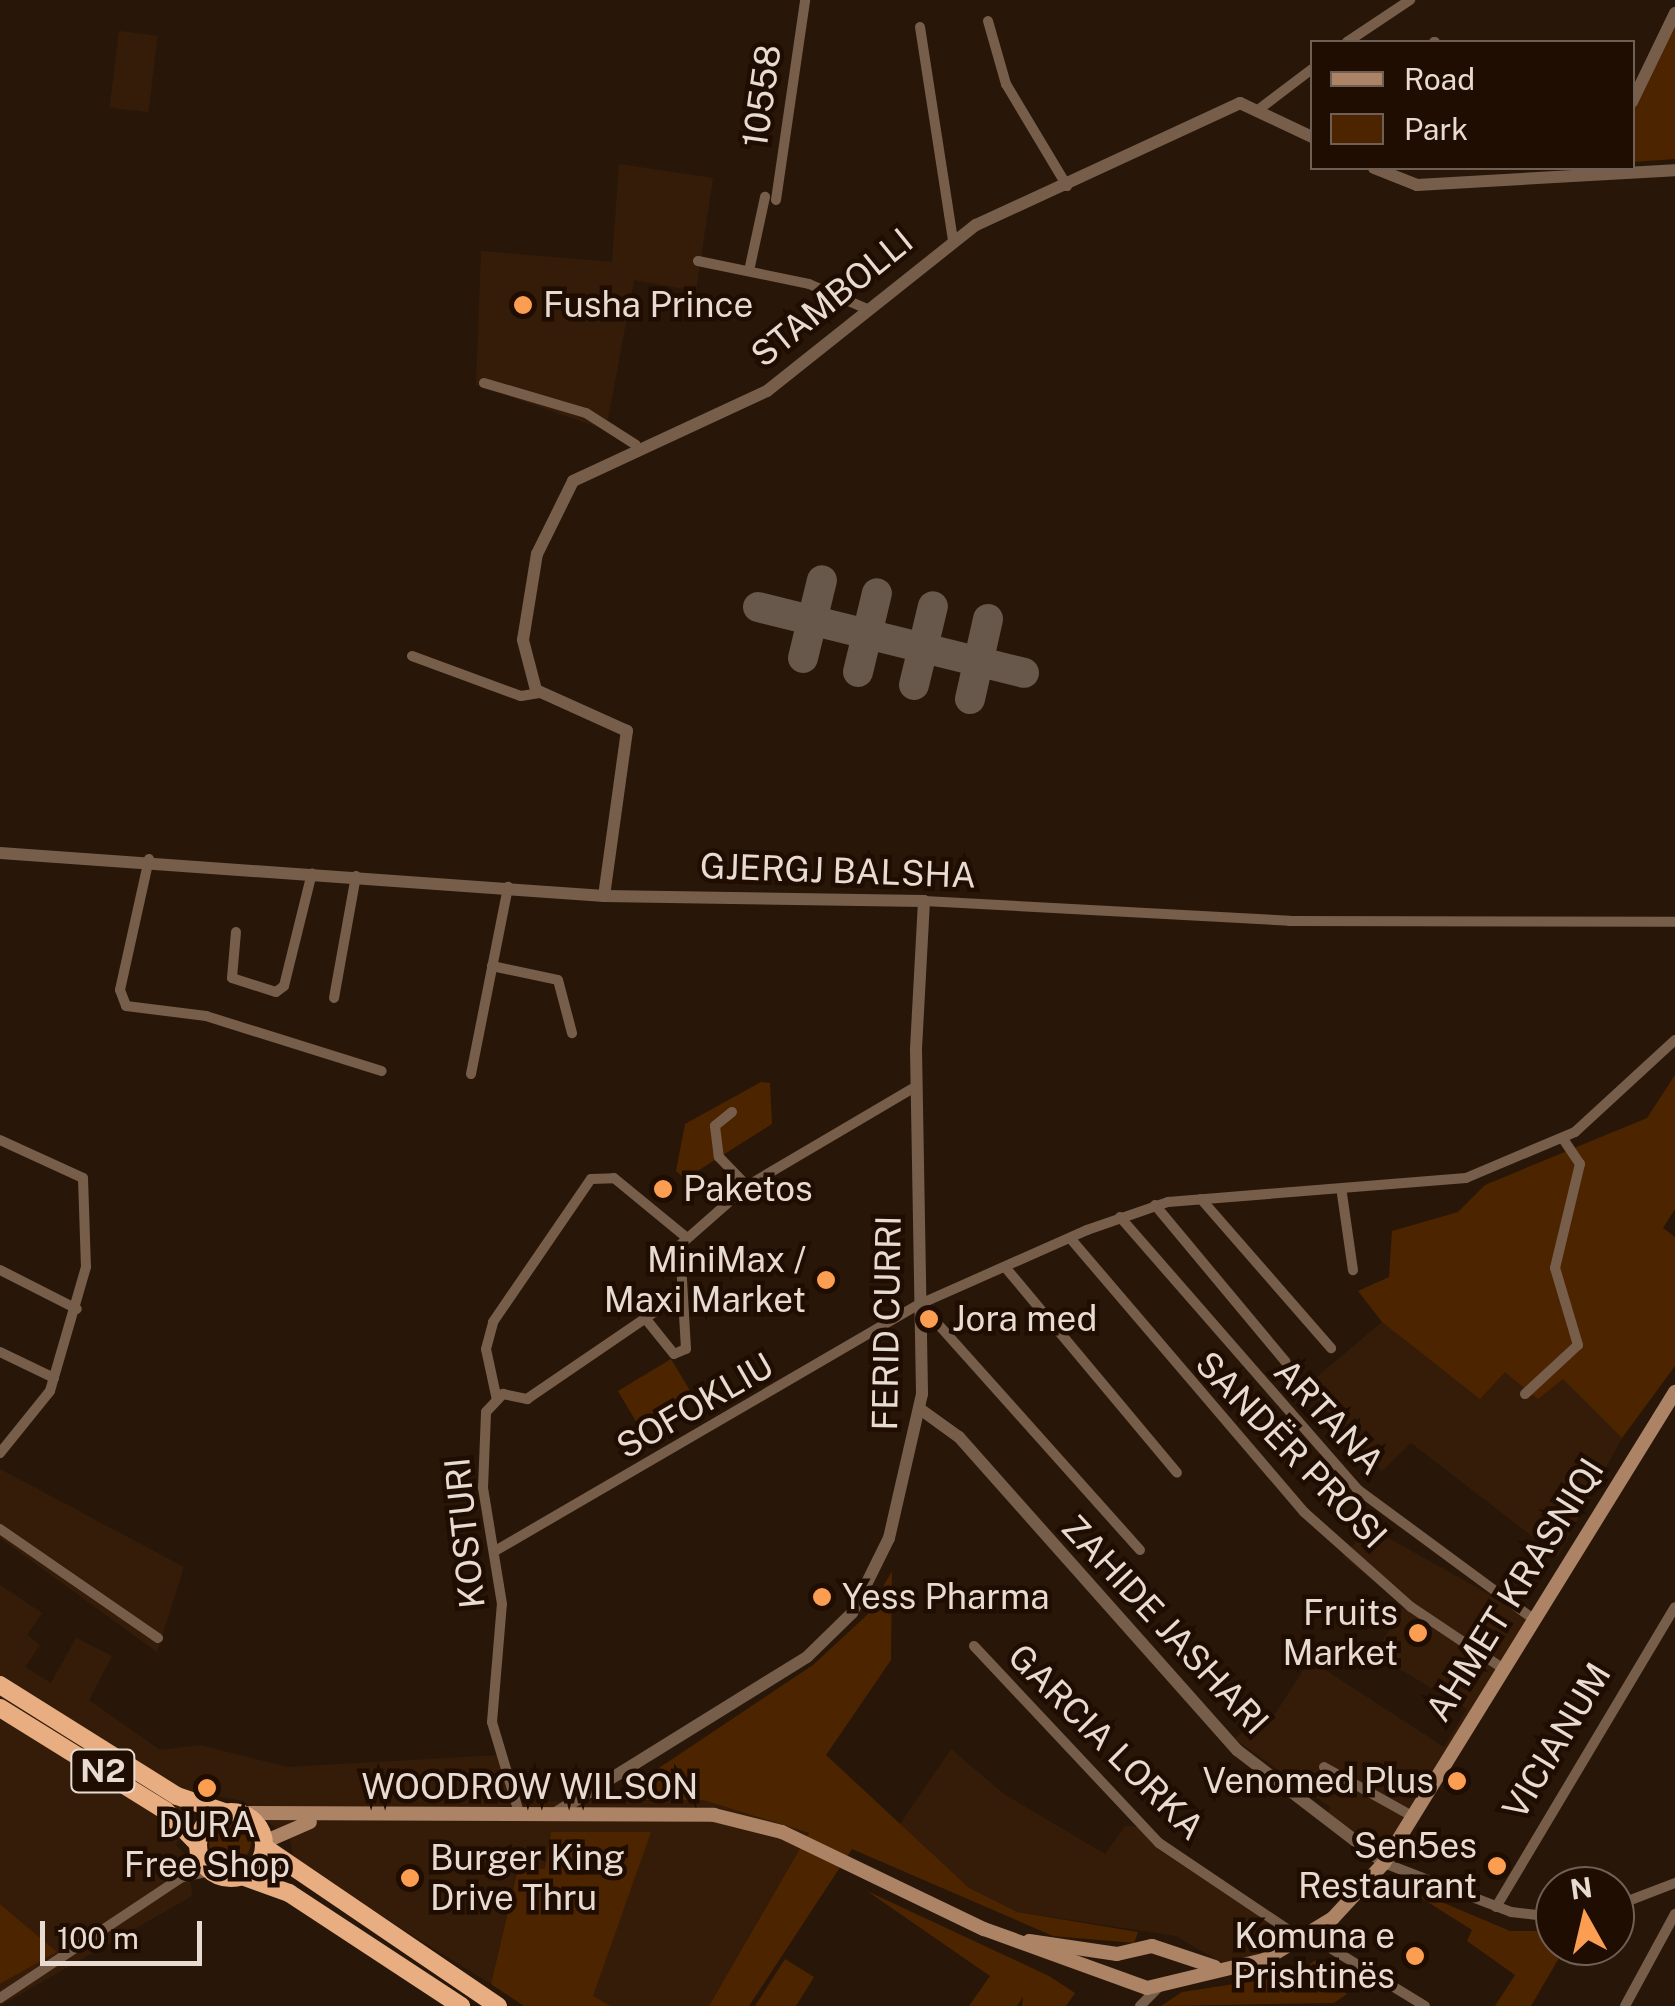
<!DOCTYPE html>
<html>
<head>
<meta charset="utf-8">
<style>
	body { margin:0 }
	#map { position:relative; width:1675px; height:2006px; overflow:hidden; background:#281708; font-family:"Public Sans",sans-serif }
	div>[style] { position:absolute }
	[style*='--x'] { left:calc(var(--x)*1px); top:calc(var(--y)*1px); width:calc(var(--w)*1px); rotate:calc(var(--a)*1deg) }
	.built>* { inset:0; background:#341c09; transform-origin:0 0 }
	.green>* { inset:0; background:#4d2400; transform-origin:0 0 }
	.round { border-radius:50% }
	.taxiway>* { height:30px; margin:-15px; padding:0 15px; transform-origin:15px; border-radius:15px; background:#68584c }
	.minor>* { height:10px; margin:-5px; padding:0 5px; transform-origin:5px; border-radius:5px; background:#775e4b }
	.tertiary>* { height:12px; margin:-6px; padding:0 6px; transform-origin:6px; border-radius:6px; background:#775e4b }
	.secondary>* { height:14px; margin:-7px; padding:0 7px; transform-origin:7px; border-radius:7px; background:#ac8365 }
	.trunk>* { height:18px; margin:-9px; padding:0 9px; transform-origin:9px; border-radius:9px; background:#e8ae82 }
	.trunk>.ring { margin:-9px; padding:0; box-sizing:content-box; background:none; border:18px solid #e8ae82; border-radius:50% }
	.dots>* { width:28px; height:28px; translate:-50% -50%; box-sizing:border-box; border:5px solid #1f0d02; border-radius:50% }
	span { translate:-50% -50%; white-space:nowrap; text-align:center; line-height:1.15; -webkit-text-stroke:9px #1f0d02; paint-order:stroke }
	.shield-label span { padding:2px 8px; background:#1f0d02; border:2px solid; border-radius:8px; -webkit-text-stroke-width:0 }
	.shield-label { font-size:32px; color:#e8dbd2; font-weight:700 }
	.street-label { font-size:35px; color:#e8dbd2 }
	.poi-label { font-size:35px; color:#e8dbd2 }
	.left { translate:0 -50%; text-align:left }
	.right { translate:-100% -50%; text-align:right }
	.legend { position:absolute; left:1310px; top:40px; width:325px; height:130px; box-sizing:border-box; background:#1f0d02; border:2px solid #6f5f55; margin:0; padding:12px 18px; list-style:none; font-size:30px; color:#e8dbd2 }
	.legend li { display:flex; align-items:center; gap:20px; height:50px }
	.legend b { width:50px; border:2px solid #6f5f55 }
	.north { position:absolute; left:1535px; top:1866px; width:100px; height:100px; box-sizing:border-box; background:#1f0d02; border:2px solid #6f5f55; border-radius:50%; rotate:352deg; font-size:28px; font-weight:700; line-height:40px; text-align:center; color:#e8dbd2 }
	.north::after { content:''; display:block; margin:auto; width:35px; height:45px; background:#fb9e51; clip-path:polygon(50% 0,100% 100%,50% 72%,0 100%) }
	.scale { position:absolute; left:40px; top:1921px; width:162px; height:45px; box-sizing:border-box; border:5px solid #e8dbd2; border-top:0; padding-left:12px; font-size:30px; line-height:35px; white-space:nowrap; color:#e8dbd2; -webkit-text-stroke:8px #1f0d02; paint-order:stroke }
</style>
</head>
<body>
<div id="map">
	<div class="built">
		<div style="left:119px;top:31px;width:39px;height:77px;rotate:7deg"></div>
		<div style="clip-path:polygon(619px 164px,713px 178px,696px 291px,634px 280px,606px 430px,476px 385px,481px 251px,612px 262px)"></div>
		<div style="clip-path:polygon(1382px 1322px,1480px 1398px,1505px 1371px,1563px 1378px,1622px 1438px,1558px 1556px,1411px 1443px,1382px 1471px,1305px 1387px)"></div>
		<div style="clip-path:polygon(0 1469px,184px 1567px,157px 1652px,0 1538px)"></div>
		<div style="clip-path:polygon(1370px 1528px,1532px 1618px,1384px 1863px,1327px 1815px,1330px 1807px,1235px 1739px,1259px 1715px,1269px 1723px,1310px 1660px,1444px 1747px,1467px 1709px,1374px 1654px,1404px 1606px,1343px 1556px)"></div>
		<div style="clip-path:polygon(0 1585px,42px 1613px,27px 1635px,40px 1645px,25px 1667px,51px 1683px,76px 1638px,112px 1656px,89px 1700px,160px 1750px,200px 1745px,288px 1767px,501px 1755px,516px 1802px,703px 1800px,809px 1833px,709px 2006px,611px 2006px,593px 1996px,650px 1832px,545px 1870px,517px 1869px,491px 1984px,294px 1862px,290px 1840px,243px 1801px,199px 1793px,176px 1845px,188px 1857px,192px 1896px,0 2006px,0 1984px,57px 1952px,0 1904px)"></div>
		<div style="clip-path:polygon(951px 1749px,1004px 1794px,1105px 1854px,1125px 1826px,1145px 1827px,1302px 1939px,1231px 1968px,1176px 1936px,1017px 1912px,969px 1888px,898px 1827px)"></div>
	</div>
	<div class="green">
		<div style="clip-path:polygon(1675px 24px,1675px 159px,1633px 162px,1632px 114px)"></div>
		<div style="clip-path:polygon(1675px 1075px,1675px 1209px,1663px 1228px,1675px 1237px,1675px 1366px,1622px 1438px,1563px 1379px,1538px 1399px,1505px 1372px,1480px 1399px,1382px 1322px,1358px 1291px,1389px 1277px,1392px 1231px,1458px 1212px,1485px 1185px,1647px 1118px)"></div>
		<div style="clip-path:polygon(761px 1082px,770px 1083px,772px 1124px,685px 1179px,676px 1171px,685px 1124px)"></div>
		<div style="left:671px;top:1359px;width:37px;height:62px;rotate:59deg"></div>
		<div style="clip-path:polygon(892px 1571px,891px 1660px,826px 1755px,969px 1888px,1017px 1912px,1138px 1932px,1134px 1943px,1053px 1936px,852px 1849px,749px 2006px,709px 2006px,809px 1833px,703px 1800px,611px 1800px,813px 1665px,867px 1615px)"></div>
		<div class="round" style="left:209px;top:1821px;width:42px;height:42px"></div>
		<div style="clip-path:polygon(551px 1832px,651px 1832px,593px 1996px,611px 2006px,524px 2006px,491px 1984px,518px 1868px,545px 1869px)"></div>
		<div style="clip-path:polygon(1399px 1884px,1510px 1931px,1555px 1931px,1555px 1946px,1566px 1946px,1531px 2006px,1495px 2006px,1515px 1975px,1467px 1941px,1472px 1930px)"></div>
		<div style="clip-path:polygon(867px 1891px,1049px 1976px,1075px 1993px,1066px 2006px,1022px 2006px,1023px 1997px,1017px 2006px,969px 2006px,990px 1976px)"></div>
		<div style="clip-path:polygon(0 1904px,57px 1952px,0 1984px)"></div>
		<div style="clip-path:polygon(785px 1959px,814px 1977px,796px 2006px,755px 2006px)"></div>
		<div style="clip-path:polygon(1316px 1960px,1347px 1994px,1334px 2003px,1161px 2006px,1182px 1992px,1294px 1975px)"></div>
	</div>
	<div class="taxiway">
		<div style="--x:758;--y:607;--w:274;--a:13.9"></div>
		<div style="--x:803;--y:658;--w:80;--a:-76.3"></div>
		<div style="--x:858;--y:672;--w:81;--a:-76.5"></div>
		<div style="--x:914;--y:685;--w:81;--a:-76.5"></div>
		<div style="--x:970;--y:699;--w:82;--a:-77.3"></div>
	</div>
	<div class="minor">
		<div style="--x:988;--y:21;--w:66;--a:74.1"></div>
		<div style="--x:1006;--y:84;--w:119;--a:59.1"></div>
		<div style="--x:920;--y:27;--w:215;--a:81.2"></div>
		<div style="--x:1347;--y:42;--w:76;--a:-33.7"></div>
		<div style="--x:1434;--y:42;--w:1;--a:0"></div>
		<div style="--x:1258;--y:110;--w:68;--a:-37.2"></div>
		<div style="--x:776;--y:200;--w:202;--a:-81.7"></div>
		<div style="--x:698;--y:261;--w:113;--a:11.7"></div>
		<div style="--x:809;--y:284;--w:63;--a:23.3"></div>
		<div style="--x:749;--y:271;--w:76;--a:-77.8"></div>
		<div style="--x:484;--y:383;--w:106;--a:16.4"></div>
		<div style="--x:586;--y:413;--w:59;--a:32.6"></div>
		<div style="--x:412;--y:656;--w:116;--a:20.2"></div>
		<div style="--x:521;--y:696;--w:20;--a:-9"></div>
		<div style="--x:149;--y:859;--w:134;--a:102.5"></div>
		<div style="--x:120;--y:990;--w:17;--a:69"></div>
		<div style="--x:126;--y:1006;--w:81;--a:7.1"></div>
		<div style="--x:206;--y:1016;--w:184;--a:17.4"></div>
		<div style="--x:924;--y:901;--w:366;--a:3.1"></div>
		<div style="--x:1289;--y:921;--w:386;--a:0.1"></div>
		<div style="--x:236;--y:932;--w:46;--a:95"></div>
		<div style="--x:232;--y:978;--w:46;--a:17.7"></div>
		<div style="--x:276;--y:992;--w:10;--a:-37"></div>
		<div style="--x:284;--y:986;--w:116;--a:-76.1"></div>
		<div style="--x:492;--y:966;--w:67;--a:12"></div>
		<div style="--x:558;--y:980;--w:55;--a:75.2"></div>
		<div style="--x:334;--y:998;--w:124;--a:-79.8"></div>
		<div style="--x:471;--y:1074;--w:191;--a:-78.8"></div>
		<div style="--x:732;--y:1112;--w:22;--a:141"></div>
		<div style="--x:715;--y:1126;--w:31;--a:83"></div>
		<div style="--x:719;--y:1157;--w:40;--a:46"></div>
		<div style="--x:747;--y:1186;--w:197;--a:-30.5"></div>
		<div style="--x:0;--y:1140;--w:91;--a:24.6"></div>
		<div style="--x:83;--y:1178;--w:89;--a:88.1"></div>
		<div style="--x:86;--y:1267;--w:129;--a:106.2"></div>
		<div style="--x:50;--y:1391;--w:80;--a:128.9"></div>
		<div style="--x:1342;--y:1194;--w:77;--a:81.8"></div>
		<div style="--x:1201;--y:1199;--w:198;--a:48.9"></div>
		<div style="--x:1155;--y:1205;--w:204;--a:50.2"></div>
		<div style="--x:1120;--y:1217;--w:361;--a:48.9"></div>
		<div style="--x:1357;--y:1489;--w:217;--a:36.4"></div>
		<div style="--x:1070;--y:1238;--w:360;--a:49.5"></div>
		<div style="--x:1304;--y:1512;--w:143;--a:41.6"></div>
		<div style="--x:1411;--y:1607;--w:110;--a:33.8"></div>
		<div style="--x:1005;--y:1267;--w:268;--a:50.1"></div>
		<div style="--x:0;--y:1270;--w:86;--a:26.9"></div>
		<div style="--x:920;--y:1304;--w:330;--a:48.2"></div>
		<div style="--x:645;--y:1318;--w:46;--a:51.1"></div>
		<div style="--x:674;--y:1354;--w:13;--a:-23"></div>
		<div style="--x:686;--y:1349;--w:104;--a:-93.3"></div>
		<div style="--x:680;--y:1245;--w:89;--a:-41.4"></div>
		<div style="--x:0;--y:1352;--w:60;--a:25.7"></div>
		<div style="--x:1525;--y:1394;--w:72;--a:-42.8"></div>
		<div style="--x:1578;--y:1345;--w:80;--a:-106.6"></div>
		<div style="--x:1555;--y:1268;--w:107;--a:-76.5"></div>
		<div style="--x:1580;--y:1164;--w:30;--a:-124"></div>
		<div style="--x:497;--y:1400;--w:52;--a:-102.2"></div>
		<div style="--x:486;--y:1349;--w:28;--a:-75"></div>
		<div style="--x:493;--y:1322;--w:173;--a:-55.6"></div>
		<div style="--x:591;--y:1179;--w:23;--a:-2"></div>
		<div style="--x:614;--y:1178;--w:94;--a:39.4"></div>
		<div style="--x:0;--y:1529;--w:192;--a:34.6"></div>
		<div style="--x:495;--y:1551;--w:492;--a:-30.2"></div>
		<div style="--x:920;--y:1304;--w:183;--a:-23.9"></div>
		<div style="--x:1087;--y:1230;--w:86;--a:-19.1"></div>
		<div style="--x:1168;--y:1202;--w:299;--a:-4.6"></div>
		<div style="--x:1466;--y:1178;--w:118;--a:-22.9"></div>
		<div style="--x:1575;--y:1132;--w:136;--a:-42.6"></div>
		<div style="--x:974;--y:1646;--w:270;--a:46.8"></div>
		<div style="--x:1159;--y:1843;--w:172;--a:33.9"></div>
		<div style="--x:1324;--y:1767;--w:101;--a:29.1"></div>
		<div style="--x:520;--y:1816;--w:98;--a:-106.6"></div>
		<div style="--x:492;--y:1722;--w:118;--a:-85.2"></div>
		<div style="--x:502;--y:1604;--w:118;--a:-99.3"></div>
		<div style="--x:483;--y:1488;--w:76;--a:-87.7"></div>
		<div style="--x:486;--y:1412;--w:25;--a:-47"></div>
		<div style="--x:503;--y:1394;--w:25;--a:12"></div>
		<div style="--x:527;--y:1399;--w:183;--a:-34.3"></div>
		<div style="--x:1384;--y:1863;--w:136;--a:21.1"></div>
		<div style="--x:1511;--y:1912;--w:44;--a:6.5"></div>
		<div style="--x:182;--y:1877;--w:31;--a:-59"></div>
		<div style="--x:1615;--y:1906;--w:64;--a:-21"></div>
		<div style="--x:1496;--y:1907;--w:349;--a:-59.2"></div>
		<div style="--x:1309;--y:1935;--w:136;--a:31.5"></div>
		<div style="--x:0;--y:1998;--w:219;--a:-33.6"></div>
		<div style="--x:182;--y:1877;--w:30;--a:-12"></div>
		<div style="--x:1140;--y:2006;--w:25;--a:-45"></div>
		<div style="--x:1625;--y:2006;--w:105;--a:-61.5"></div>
	</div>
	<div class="tertiary">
		<div style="--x:1632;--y:102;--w:99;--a:-64.2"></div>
		<div style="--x:1374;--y:168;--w:46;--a:21.6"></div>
		<div style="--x:1417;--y:185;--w:258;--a:-3.3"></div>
		<div style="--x:0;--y:853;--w:606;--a:4.07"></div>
		<div style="--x:604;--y:896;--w:320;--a:0.9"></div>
		<div style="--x:924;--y:901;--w:148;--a:93.1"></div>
		<div style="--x:916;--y:1049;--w:345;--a:89"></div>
		<div style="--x:922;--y:1394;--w:148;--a:102.9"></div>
		<div style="--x:889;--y:1538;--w:84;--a:116.3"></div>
		<div style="--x:852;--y:1613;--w:63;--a:135.6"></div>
		<div style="--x:807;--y:1657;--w:296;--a:148.2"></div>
		<div style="--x:604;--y:896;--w:167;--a:-82.1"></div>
		<div style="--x:627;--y:731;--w:100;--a:-155.7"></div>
		<div style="--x:536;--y:690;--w:52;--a:-104.6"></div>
		<div style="--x:523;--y:640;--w:87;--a:-80.8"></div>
		<div style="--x:537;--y:554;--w:81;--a:-63.7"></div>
		<div style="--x:573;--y:481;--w:214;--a:-24.9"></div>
		<div style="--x:767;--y:391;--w:267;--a:-38.5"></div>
		<div style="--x:976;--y:225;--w:291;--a:-24.8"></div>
		<div style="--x:1240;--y:103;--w:80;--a:25.3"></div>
		<div style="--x:920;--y:1409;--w:48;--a:35.7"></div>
		<div style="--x:959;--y:1437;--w:419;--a:48.4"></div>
		<div style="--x:1237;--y:1750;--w:185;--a:37.5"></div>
	</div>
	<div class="secondary">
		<div style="--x:240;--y:1813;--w:474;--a:0.2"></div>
		<div style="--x:714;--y:1815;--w:70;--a:14"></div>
		<div style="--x:782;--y:1832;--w:224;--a:25.7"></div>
		<div style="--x:984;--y:1929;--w:173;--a:19.9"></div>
		<div style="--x:1147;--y:1988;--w:120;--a:-13.5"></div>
		<div style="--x:1264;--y:1960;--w:81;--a:-31.3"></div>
		<div style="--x:1333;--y:1918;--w:75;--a:-47.2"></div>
		<div style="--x:1384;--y:1863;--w:554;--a:-58.29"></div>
		<div style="--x:264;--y:1842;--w:50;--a:-23.5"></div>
		<div style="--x:1029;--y:1941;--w:89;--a:8.4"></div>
		<div style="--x:1117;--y:1954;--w:36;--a:-13"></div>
		<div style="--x:1152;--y:1946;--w:66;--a:18.4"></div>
	</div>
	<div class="trunk">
		<div style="--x:0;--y:1685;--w:209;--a:32.1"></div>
		<div style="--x:177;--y:1796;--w:50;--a:18.8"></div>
		<div style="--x:0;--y:1708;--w:195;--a:31.8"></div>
		<div style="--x:166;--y:1811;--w:45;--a:45.9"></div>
		<div class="ring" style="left:198px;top:1812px;width:48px;height:48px"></div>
		<div style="--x:264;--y:1847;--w:283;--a:34.2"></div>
		<div style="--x:242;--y:1876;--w:50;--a:19.9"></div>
		<div style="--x:289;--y:1893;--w:206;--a:33.3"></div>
	</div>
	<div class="dots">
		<div style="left:523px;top:305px;background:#fb9e51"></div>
		<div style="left:663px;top:1189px;background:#fb9e51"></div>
		<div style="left:826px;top:1280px;background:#fb9e51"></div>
		<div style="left:929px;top:1319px;background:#fb9e51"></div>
		<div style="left:822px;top:1597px;background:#fb9e51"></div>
		<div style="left:1418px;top:1633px;background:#fb9e51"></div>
		<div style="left:1457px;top:1781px;background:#fb9e51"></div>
		<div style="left:207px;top:1788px;background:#fb9e51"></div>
		<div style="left:1497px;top:1866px;background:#fb9e51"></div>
		<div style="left:410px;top:1878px;background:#fb9e51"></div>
		<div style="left:1415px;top:1956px;background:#fb9e51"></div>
	</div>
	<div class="shield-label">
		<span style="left:103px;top:1771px">N2</span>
	</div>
	<div class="street-label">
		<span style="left:762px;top:96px;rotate:-82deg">10558</span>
		<span style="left:832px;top:298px;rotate:-39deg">STAMBOLLI</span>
		<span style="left:838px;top:871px;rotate:2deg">GJERGJ BALSHA</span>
		<span style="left:887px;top:1323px;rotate:-89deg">FERID CURRI</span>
		<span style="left:695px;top:1406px;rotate:-30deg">SOFOKLIU</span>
		<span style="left:1329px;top:1417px;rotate:47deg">ARTANA</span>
		<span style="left:1291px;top:1450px;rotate:46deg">SANDËR PROSI</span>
		<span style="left:465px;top:1533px;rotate:-96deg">KOSTURI</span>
		<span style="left:1515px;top:1590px;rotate:-58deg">AHMET KRASNIQI</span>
		<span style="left:1165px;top:1625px;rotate:47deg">ZAHIDE JASHARI</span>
		<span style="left:1557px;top:1741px;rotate:-59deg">VICIANUM</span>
		<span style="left:1106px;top:1742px;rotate:45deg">GARCIA LORKA</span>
		<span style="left:530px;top:1787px">WOODROW WILSON</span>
	</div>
	<div class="poi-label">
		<span class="left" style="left:543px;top:305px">Fusha Prince</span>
		<span class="left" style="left:683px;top:1189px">Paketos</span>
		<span class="right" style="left:806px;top:1280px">MiniMax /<br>Maxi Market</span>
		<span class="left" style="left:952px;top:1319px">Jora med</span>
		<span class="left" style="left:842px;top:1597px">Yess Pharma</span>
		<span class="right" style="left:1398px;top:1633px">Fruits<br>Market</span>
		<span class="right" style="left:1434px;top:1781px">Venomed Plus</span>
		<span style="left:207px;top:1845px">DURA<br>Free Shop</span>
		<span class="right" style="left:1477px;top:1866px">Sen5es<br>Restaurant</span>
		<span class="left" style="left:430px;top:1878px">Burger King<br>Drive Thru</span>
		<span class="right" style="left:1395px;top:1956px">Komuna e<br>Prishtinës</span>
	</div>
	<ul class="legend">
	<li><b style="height:12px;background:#ac8365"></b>Road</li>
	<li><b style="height:28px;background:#4d2400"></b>Park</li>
	</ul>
	<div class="north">N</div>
	<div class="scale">100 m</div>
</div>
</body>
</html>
